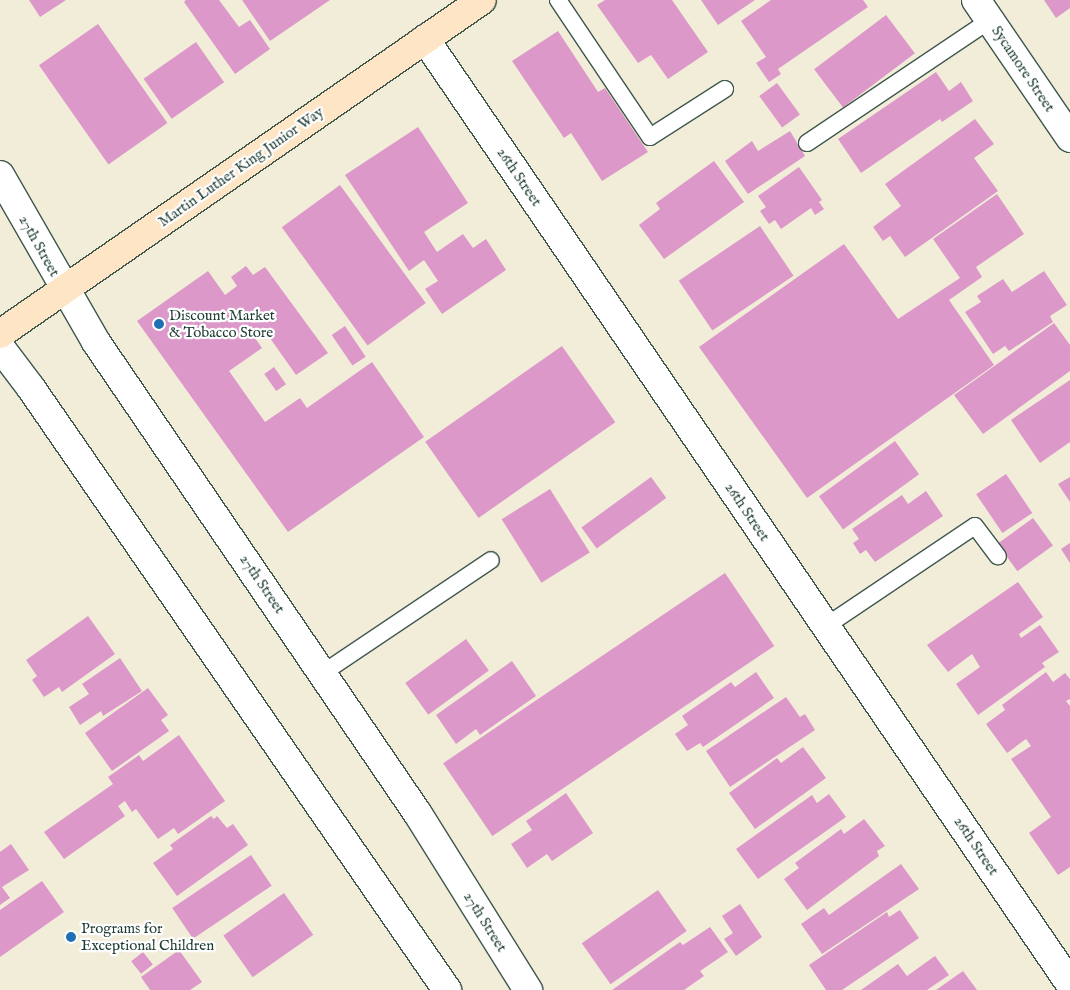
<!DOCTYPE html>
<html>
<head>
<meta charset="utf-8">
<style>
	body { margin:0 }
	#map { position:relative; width:1070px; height:990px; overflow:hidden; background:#f2edd9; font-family:"IM FELL English",serif }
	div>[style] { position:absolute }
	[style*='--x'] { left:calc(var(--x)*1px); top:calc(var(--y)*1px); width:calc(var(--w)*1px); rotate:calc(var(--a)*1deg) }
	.building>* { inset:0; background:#dd98ca; transform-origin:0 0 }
	.roads { filter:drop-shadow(1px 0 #3f574d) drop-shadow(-1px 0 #3f574d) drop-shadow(0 1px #3f574d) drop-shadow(0 -1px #3f574d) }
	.service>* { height:16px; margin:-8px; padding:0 8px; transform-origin:8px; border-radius:8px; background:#fff }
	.minor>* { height:28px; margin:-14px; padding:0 14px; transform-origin:14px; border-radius:14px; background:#fff }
	.tertiary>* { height:28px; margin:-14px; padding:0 14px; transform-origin:14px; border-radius:14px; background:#fff }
	.secondary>* { height:28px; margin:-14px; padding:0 14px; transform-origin:14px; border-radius:14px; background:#fde5c5 }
	.dots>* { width:14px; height:14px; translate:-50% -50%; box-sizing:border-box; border:2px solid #fff; border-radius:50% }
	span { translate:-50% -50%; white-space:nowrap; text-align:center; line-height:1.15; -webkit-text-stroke:4.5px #fff; paint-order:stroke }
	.street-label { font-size:15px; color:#1f3d34 }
	.poi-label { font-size:15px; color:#1f3d34 }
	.left { translate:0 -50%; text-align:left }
</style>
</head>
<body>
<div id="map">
	<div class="building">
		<div style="clip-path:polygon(29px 0,66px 0,40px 17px)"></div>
		<div style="clip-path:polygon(186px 0,219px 0,239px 27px,250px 20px,270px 49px,235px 74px,184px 2px)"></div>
		<div style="clip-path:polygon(242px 0,330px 0,270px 41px)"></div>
		<div style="clip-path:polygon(605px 0,672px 0,708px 52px,668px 79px,651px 55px,638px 63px,597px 5px)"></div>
		<div style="clip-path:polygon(701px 0,755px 0,718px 25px)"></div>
		<div style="clip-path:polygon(771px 0,863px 0,868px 7px,778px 69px,781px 74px,769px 82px,756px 63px,766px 57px,741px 21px)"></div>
		<div style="clip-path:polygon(1044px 0,1070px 0,1070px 8px,1056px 18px)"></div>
		<div style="left:886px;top:15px;width:48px;height:90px;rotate:53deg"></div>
		<div style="left:98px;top:24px;width:121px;height:72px;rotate:55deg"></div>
		<div style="clip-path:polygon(558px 31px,598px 92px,605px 88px,648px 152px,602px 181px,571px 133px,564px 138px,512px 61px)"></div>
		<div style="left:196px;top:42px;width:49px;height:64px;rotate:55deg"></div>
		<div style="clip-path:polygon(936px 72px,949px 91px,961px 82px,973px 101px,942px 122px,940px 119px,861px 173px,838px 139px)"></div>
		<div style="left:777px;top:83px;width:39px;height:22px;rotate:54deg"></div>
		<div style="clip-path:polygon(975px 119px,994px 144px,974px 158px,998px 191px,905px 257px,890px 236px,883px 241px,873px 227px,901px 206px,885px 184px)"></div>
		<div style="clip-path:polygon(418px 127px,468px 203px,424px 232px,437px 252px,463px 234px,473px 248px,486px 239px,506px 270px,442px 314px,425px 289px,438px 281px,424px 260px,409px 271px,345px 175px)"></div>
		<div style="clip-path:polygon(790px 131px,805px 156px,748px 194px,725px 161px,752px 141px,758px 151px)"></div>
		<div style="clip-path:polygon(714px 161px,744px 202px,664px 259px,639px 225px,660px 209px,656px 203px)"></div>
		<div style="clip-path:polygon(799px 167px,822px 200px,819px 202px,824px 209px,815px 215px,811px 208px,781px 229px,775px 220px,769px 224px,760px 211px,766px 207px,758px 196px)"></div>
		<div style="left:340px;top:185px;width:146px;height:72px;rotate:54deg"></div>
		<div style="clip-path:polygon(997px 194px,1024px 234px,976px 267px,982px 277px,949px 300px,994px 365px,807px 498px,699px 347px,844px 244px,898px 319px,960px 278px,933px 239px)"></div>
		<div style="left:760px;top:226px;width:60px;height:98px;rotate:56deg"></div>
		<div style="clip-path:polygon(246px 266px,253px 275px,265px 267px,328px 353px,296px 375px,265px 331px,255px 338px,262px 348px,229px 371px,265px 422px,300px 398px,307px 408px,372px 362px,424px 437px,288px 532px,137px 321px,208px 271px,225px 295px,237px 286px,231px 277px)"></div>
		<div style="clip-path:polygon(1044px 271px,1067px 305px,1050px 316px,1053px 322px,1009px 351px,1005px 346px,993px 354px,965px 312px,981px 302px,977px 296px,1003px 279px,1012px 292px)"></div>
		<div style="clip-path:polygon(1054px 323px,1070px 345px,1070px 371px,983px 434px,954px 395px)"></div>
		<div style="left:345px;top:326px;width:37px;height:16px;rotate:56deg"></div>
		<div style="left:562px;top:346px;width:93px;height:167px;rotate:55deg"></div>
		<div style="left:274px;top:367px;width:21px;height:12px;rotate:55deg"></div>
		<div style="clip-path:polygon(1070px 380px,1070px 442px,1040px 463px,1011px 420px)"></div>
		<div style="left:895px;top:441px;width:41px;height:94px;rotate:54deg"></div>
		<div style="left:1006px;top:474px;width:47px;height:36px;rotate:56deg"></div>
		<div style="left:651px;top:477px;width:26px;height:86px;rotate:54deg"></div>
		<div style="clip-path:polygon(1070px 477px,1070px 502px,1058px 484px)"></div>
		<div style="left:550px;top:489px;width:75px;height:57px;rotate:58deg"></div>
		<div style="clip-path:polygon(926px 491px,943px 516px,875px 562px,866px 550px,860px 554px,853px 543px,859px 539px,852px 529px,902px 495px,908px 504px)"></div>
		<div style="left:1033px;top:518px;width:34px;height:44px;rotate:54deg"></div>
		<div style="clip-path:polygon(1070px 543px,1070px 563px,1061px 549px)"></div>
		<div style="left:725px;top:573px;width:88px;height:340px;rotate:56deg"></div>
		<div style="clip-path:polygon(1018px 582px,1043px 617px,1019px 634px,1021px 638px,1040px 625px,1059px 652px,1042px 663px,1045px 667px,978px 715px,956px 684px,980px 667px,972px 654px,948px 672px,927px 645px)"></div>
		<div style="clip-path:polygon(88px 616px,115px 654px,62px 692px,59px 687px,44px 697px,32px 680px,37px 676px,26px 660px)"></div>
		<div style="left:466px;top:639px;width:39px;height:75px;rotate:54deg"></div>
		<div style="clip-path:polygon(120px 658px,142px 691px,103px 716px,101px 711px,80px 725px,69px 707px,89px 694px,82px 684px)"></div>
		<div style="clip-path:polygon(512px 661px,536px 696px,480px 735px,476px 729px,456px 744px,436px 715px)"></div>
		<div style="clip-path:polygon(756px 672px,774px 698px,703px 747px,700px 743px,687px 751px,675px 734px,688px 725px,682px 716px,731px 682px,735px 687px)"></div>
		<div style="clip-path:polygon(1046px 672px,1053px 682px,1065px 673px,1070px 679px,1070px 699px,1066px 701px,1070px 706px,1070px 867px,1058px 875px,1029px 833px,1051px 817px,1011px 759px,1031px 746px,1026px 739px,1007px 753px,986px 724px,1005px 710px,1002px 705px)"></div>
		<div style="clip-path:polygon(148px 688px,168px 715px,161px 720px,169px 731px,112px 771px,85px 733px)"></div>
		<div style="clip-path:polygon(786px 697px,800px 717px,805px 714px,815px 730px,730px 787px,706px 751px)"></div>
		<div style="clip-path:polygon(179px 735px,225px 801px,178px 834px,174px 828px,158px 839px,136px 809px,132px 812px,125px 801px,118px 806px,125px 816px,64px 859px,44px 832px,113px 784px,108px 777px,139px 755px,143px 761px)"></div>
		<div style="clip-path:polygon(803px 747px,826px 778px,755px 829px,729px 793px,777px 758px,781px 763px)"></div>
		<div style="clip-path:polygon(566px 793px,593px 833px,552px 861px,547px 854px,527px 868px,511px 844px,532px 830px,526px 821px)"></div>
		<div style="clip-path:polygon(829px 794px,846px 817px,758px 879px,736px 849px,812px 795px,817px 803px)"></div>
		<div style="clip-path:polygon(211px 816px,214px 819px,217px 816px,227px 828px,233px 824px,248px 845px,177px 896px,153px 863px,173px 849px,170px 845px)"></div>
		<div style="clip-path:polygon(864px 819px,885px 846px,877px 851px,879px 856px,807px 910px,784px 879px,799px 868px,795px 863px,841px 829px,844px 834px)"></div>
		<div style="clip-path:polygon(11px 844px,29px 870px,2px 887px,10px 898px,0 905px,0 852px)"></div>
		<div style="left:251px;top:855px;width:37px;height:95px;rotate:56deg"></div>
		<div style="clip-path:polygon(901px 864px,919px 889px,822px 954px,801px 924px,824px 908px,829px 915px)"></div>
		<div style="clip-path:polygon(42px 881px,64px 912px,0 957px,0 910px)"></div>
		<div style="left:658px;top:890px;width:50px;height:93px;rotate:55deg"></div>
		<div style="left:284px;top:893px;width:51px;height:74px;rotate:55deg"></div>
		<div style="clip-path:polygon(740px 904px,762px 937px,736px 956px,724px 939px,733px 933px,722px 916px)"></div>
		<div style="clip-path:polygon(900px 910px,919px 938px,842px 990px,826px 990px,809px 965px,887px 912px,889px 917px)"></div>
		<div style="clip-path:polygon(710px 927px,728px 952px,700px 971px,704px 976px,684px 990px,612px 990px,680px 942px,683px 945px)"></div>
		<div style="clip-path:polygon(179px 950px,202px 982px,190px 990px,150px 990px,141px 977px)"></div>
		<div style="left:143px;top:952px;width:16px;height:15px;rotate:52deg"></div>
		<div style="clip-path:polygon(935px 956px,949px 975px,927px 990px,861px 990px,898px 964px,907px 976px)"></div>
		<div style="clip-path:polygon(963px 971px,977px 990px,936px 990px)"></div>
	</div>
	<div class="roads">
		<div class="service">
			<div style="--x:558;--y:0;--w:165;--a:56.1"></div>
			<div style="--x:650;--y:137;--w:89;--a:-32.6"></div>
			<div style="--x:807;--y:143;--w:220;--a:-33.9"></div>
			<div style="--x:826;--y:626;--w:179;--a:-33.9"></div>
			<div style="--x:975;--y:526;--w:38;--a:53"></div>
			<div style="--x:323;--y:673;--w:202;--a:-33.9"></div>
		</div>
		<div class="minor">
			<div style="--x:976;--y:0;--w:167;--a:55.7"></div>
			<div style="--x:425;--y:39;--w:1144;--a:55.68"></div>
		</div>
		<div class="tertiary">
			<div style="--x:0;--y:175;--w:193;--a:60.1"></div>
			<div style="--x:96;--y:342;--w:571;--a:55.7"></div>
			<div style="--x:418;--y:814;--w:208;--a:58"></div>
			<div style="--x:0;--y:347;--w:51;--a:52.9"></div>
			<div style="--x:31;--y:388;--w:732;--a:55.35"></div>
		</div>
		<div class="secondary">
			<div style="--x:0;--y:334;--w:586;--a:-34.72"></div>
		</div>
	</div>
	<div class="dots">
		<div style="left:159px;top:324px;background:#1f6fb2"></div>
		<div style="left:71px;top:937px;background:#1f6fb2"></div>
	</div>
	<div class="street-label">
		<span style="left:1023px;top:69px;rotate:56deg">Sycamore Street</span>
		<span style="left:241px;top:167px;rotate:-35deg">Martin Luther King Junior Way</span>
		<span style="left:519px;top:177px;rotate:56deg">26th Street</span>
		<span style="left:39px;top:246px;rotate:61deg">27th Street</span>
		<span style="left:747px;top:512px;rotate:56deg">26th Street</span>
		<span style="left:262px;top:584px;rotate:56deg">27th Street</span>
		<span style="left:976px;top:846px;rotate:56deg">26th Street</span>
		<span style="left:485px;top:922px;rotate:58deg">27th Street</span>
	</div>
	<div class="poi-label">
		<span class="left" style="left:169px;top:324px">Discount Market<br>&amp; Tobacco Store</span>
		<span class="left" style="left:81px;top:937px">Programs for<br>Exceptional Children</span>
	</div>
</div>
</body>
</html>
